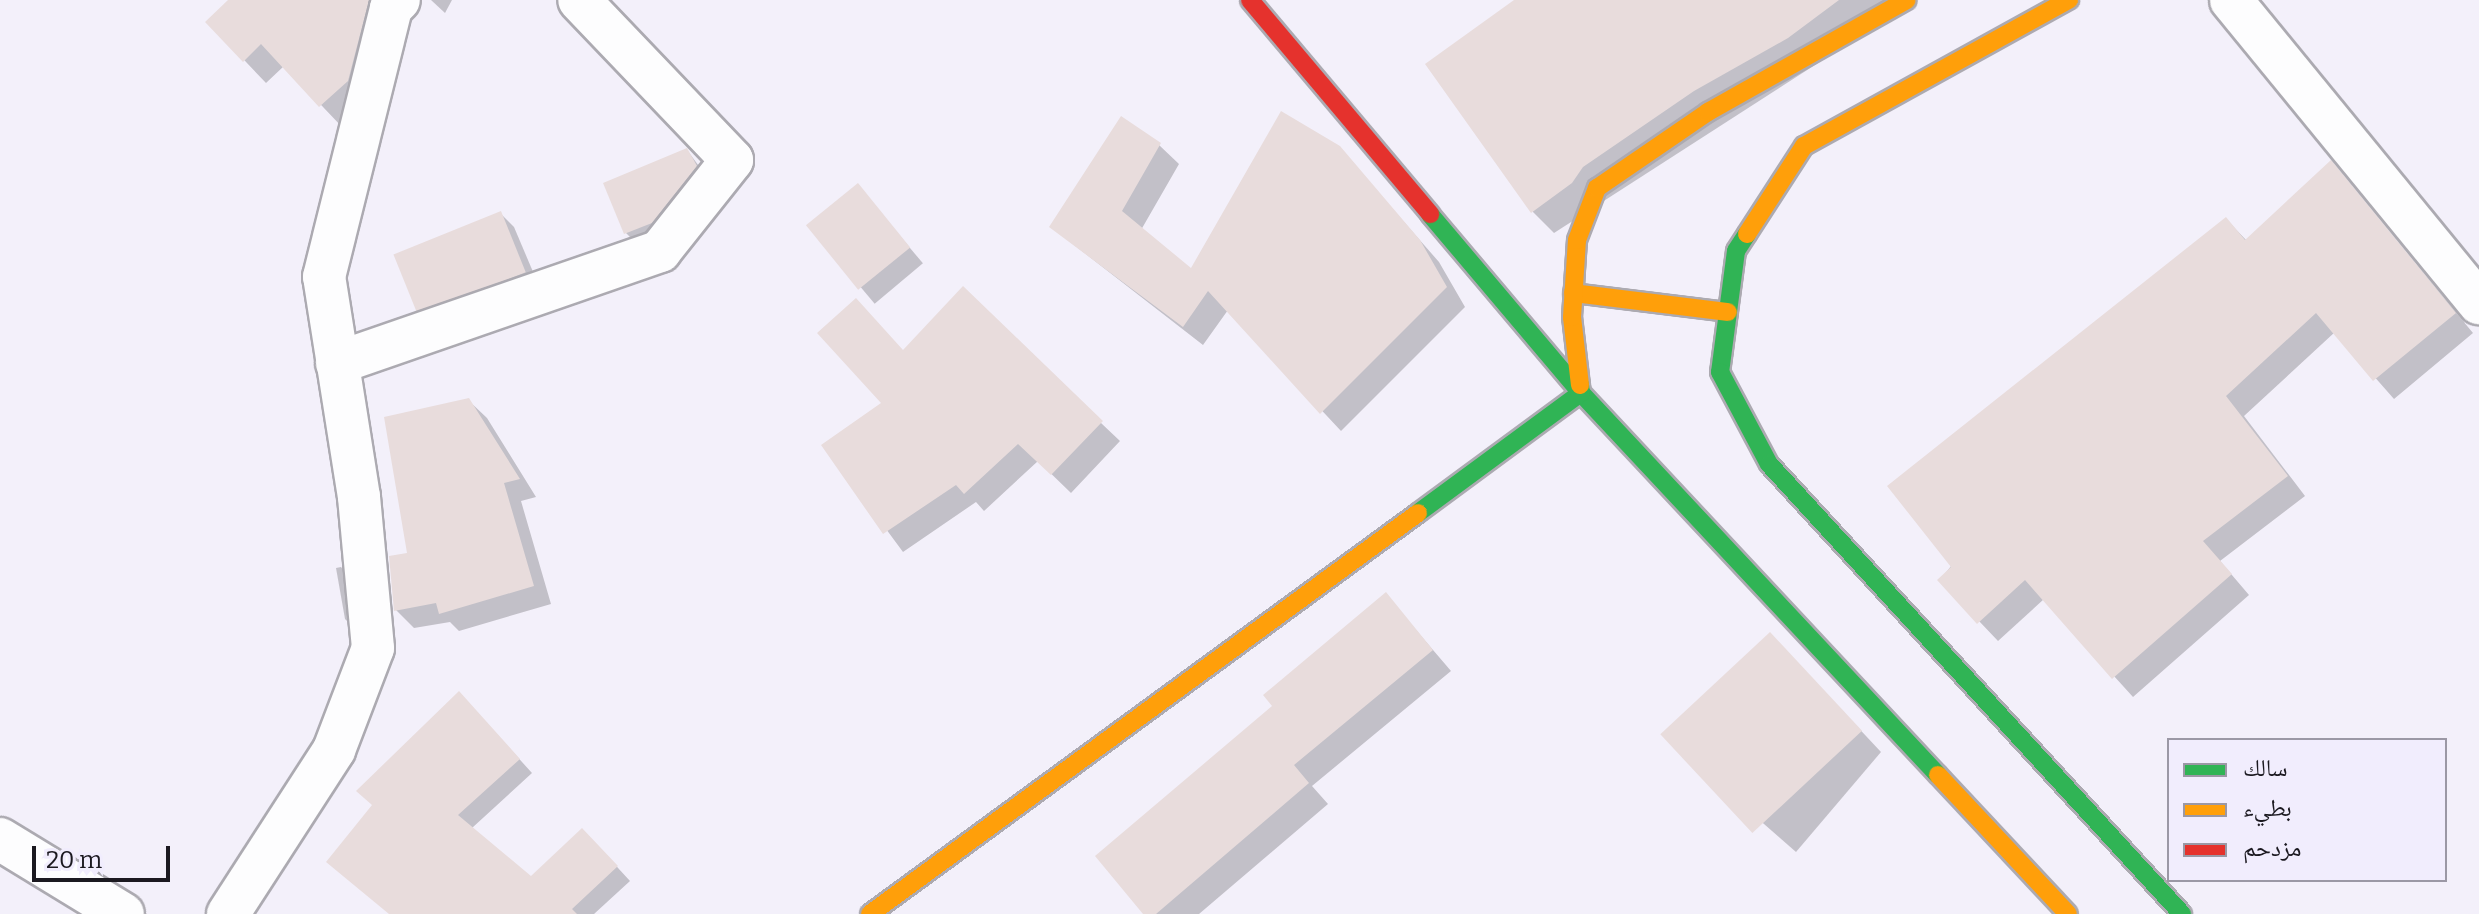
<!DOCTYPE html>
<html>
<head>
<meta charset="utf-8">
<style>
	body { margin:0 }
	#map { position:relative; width:2479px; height:914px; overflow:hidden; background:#f3f0fa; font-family:Bitter,"Noto Naskh Arabic",serif }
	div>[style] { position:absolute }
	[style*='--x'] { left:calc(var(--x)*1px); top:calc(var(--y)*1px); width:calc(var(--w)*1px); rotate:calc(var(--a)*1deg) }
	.shadow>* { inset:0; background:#0003; transform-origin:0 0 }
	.building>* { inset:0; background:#e8dcdc; transform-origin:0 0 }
	.roads { filter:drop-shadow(2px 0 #acaab1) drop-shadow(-2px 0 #acaab1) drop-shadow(0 2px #acaab1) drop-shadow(0 -2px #acaab1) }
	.street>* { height:42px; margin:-21px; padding:0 21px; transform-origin:21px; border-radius:21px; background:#fdfdfe }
	.fast>* { height:18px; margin:-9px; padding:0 9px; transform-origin:9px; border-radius:9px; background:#30b455 }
	.slow>* { height:18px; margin:-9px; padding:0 9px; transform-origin:9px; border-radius:9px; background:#ff9f0a }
	.jam>* { height:18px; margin:-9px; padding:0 9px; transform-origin:9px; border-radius:9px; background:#e5322d }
	span { translate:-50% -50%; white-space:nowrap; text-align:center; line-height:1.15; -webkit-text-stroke:7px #f1edfd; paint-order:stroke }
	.legend { position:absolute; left:2167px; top:738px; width:280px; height:144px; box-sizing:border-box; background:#f1edfd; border:2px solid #9b98a5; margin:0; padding:10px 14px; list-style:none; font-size:24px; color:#1b1920 }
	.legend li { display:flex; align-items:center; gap:16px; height:40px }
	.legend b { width:40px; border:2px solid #9b98a5 }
	.scale { position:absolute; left:32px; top:846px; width:138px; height:36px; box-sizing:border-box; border:4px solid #1b1920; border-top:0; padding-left:10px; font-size:24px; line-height:28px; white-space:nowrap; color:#1b1920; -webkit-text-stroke:6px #f1edfd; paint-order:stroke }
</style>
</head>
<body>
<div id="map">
	<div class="shadow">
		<div style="clip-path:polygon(230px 0,413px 0,343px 128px,284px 66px,266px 83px,208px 22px)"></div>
		<div style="clip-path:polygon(431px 0,452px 0,445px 13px)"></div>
		<div style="clip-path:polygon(1517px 0,1916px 0,1554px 233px,1533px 212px)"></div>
		<div style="clip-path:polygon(1159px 145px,1179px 164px,1141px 230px,1192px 271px,1339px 148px,1439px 262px,1465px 307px,1341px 431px,1228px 310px,1203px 345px,1051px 227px)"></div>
		<div style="clip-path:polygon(687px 150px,710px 181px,640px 247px,626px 233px)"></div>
		<div style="clip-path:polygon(2331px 163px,2473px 333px,2394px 399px,2335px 332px,2244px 416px,2305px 496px,2220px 561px,2249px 595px,2133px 697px,2044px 599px,1998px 641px,1940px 580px,2226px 219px,2247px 241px)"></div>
		<div style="left:858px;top:186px;width:101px;height:63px;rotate:50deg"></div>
		<div style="clip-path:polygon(500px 213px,514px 227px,539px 286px,433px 323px,419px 309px)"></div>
		<div style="clip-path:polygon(904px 352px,1101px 423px,1120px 441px,1071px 493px,1038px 461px,984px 511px,976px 502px,903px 552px,824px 445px,885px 404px)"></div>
		<div style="clip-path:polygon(468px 400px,487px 418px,536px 497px,521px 501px,551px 604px,459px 631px,450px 622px,414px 628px,396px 610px,409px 555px)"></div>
		<div style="clip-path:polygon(341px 567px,347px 574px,352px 626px,345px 619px,336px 568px)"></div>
		<div style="clip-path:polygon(1386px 595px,1451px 671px,1312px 786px,1328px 804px,1199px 914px,1146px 914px,1274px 706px)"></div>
		<div style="clip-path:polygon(1790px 655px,1881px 752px,1796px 852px,1676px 747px)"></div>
		<div style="clip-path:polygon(473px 708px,532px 773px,472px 828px,531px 878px,596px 844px,630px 881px,594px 914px,389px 914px)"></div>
	</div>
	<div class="building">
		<div style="clip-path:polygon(228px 0,369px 0,348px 81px,319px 107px,261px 44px,243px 62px,205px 22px)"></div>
		<div style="clip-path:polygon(1514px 0,1839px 0,1788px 38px,1694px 91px,1583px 167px,1572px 183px,1531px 213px,1425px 64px)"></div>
		<div style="clip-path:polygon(1281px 111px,1340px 146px,1420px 240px,1447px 287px,1320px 414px,1208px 291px,1183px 327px,1049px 227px,1121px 116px,1161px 143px,1122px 211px,1191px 268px)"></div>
		<div style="clip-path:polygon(687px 148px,697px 166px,652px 223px,624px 234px,603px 183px)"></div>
		<div style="clip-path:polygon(2331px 160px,2456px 313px,2373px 381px,2316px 313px,2226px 396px,2288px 476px,2203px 541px,2232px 574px,2112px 679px,2025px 580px,1977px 624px,1937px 580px,1951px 567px,1887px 486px,2226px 217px,2245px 240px)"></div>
		<div style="left:858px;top:183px;width:83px;height:67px;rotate:51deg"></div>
		<div style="left:501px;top:211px;width:66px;height:116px;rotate:68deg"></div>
		<div style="clip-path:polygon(963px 286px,1103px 421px,1051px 475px,1018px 444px,964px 494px,956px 485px,883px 534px,821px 445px,881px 403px,817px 333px,856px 298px,903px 350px)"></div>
		<div style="clip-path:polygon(469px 398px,520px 479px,504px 483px,534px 586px,439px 614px,436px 603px,394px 611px,389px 556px,407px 553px,384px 417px)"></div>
		<div style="clip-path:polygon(1386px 592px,1433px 650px,1294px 765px,1309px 783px,1156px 914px,1143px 914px,1095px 856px,1272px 706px,1263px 695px)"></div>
		<div style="left:1770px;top:632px;width:135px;height:150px;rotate:47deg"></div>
		<div style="clip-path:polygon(459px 691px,520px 759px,458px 815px,531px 876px,582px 828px,618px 866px,572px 909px,577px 914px,389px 914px,326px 862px,372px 805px,356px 791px)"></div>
	</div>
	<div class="roads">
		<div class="street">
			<div style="--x:2231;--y:0;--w:392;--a:50.7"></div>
			<div style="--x:337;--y:363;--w:342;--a:-19.1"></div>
			<div style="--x:660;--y:251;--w:116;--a:-51.6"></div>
			<div style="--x:732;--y:160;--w:221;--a:-133.7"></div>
			<div style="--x:0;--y:839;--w:144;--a:31.4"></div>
			<div style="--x:228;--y:914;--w:195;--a:-57.1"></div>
			<div style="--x:334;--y:750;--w:109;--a:-69.1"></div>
			<div style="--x:373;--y:648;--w:152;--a:-95.3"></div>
			<div style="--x:359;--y:497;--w:223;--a:-99"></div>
			<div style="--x:324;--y:277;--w:277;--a:-76"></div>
			<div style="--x:391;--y:8;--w:11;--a:-45"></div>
		</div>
		<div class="fast">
			<div style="--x:1747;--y:234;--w:20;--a:123"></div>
			<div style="--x:1736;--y:251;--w:122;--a:97.5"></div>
			<div style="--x:1720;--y:372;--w:104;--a:62"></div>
			<div style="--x:1769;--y:464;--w:611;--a:47.45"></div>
			<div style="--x:1580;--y:385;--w:8;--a:83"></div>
			<div style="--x:1581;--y:393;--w:523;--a:46.94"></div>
			<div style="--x:1418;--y:513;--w:202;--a:-36.4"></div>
			<div style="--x:1581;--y:393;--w:234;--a:-130.2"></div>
		</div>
		<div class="slow">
			<div style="--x:1747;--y:234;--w:105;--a:-57.1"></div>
			<div style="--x:1804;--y:146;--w:303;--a:-28.9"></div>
			<div style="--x:1573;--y:293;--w:156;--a:7"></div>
			<div style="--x:1580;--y:385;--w:68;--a:-96.7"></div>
			<div style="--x:1572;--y:317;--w:77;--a:-86.3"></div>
			<div style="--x:1577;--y:240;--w:56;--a:-69"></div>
			<div style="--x:1597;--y:188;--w:135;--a:-34.4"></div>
			<div style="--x:1708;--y:112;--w:228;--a:-29.4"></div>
			<div style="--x:1938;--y:775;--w:190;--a:46.9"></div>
			<div style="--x:870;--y:914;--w:679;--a:-36.19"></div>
		</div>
		<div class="jam">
			<div style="--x:1250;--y:0;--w:280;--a:49.9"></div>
		</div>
	</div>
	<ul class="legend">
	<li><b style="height:10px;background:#30b455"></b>سالك</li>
	<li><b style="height:10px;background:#ff9f0a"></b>بطيء</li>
	<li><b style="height:10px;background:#e5322d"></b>مزدحم</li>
	</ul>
	<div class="scale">20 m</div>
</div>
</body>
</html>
